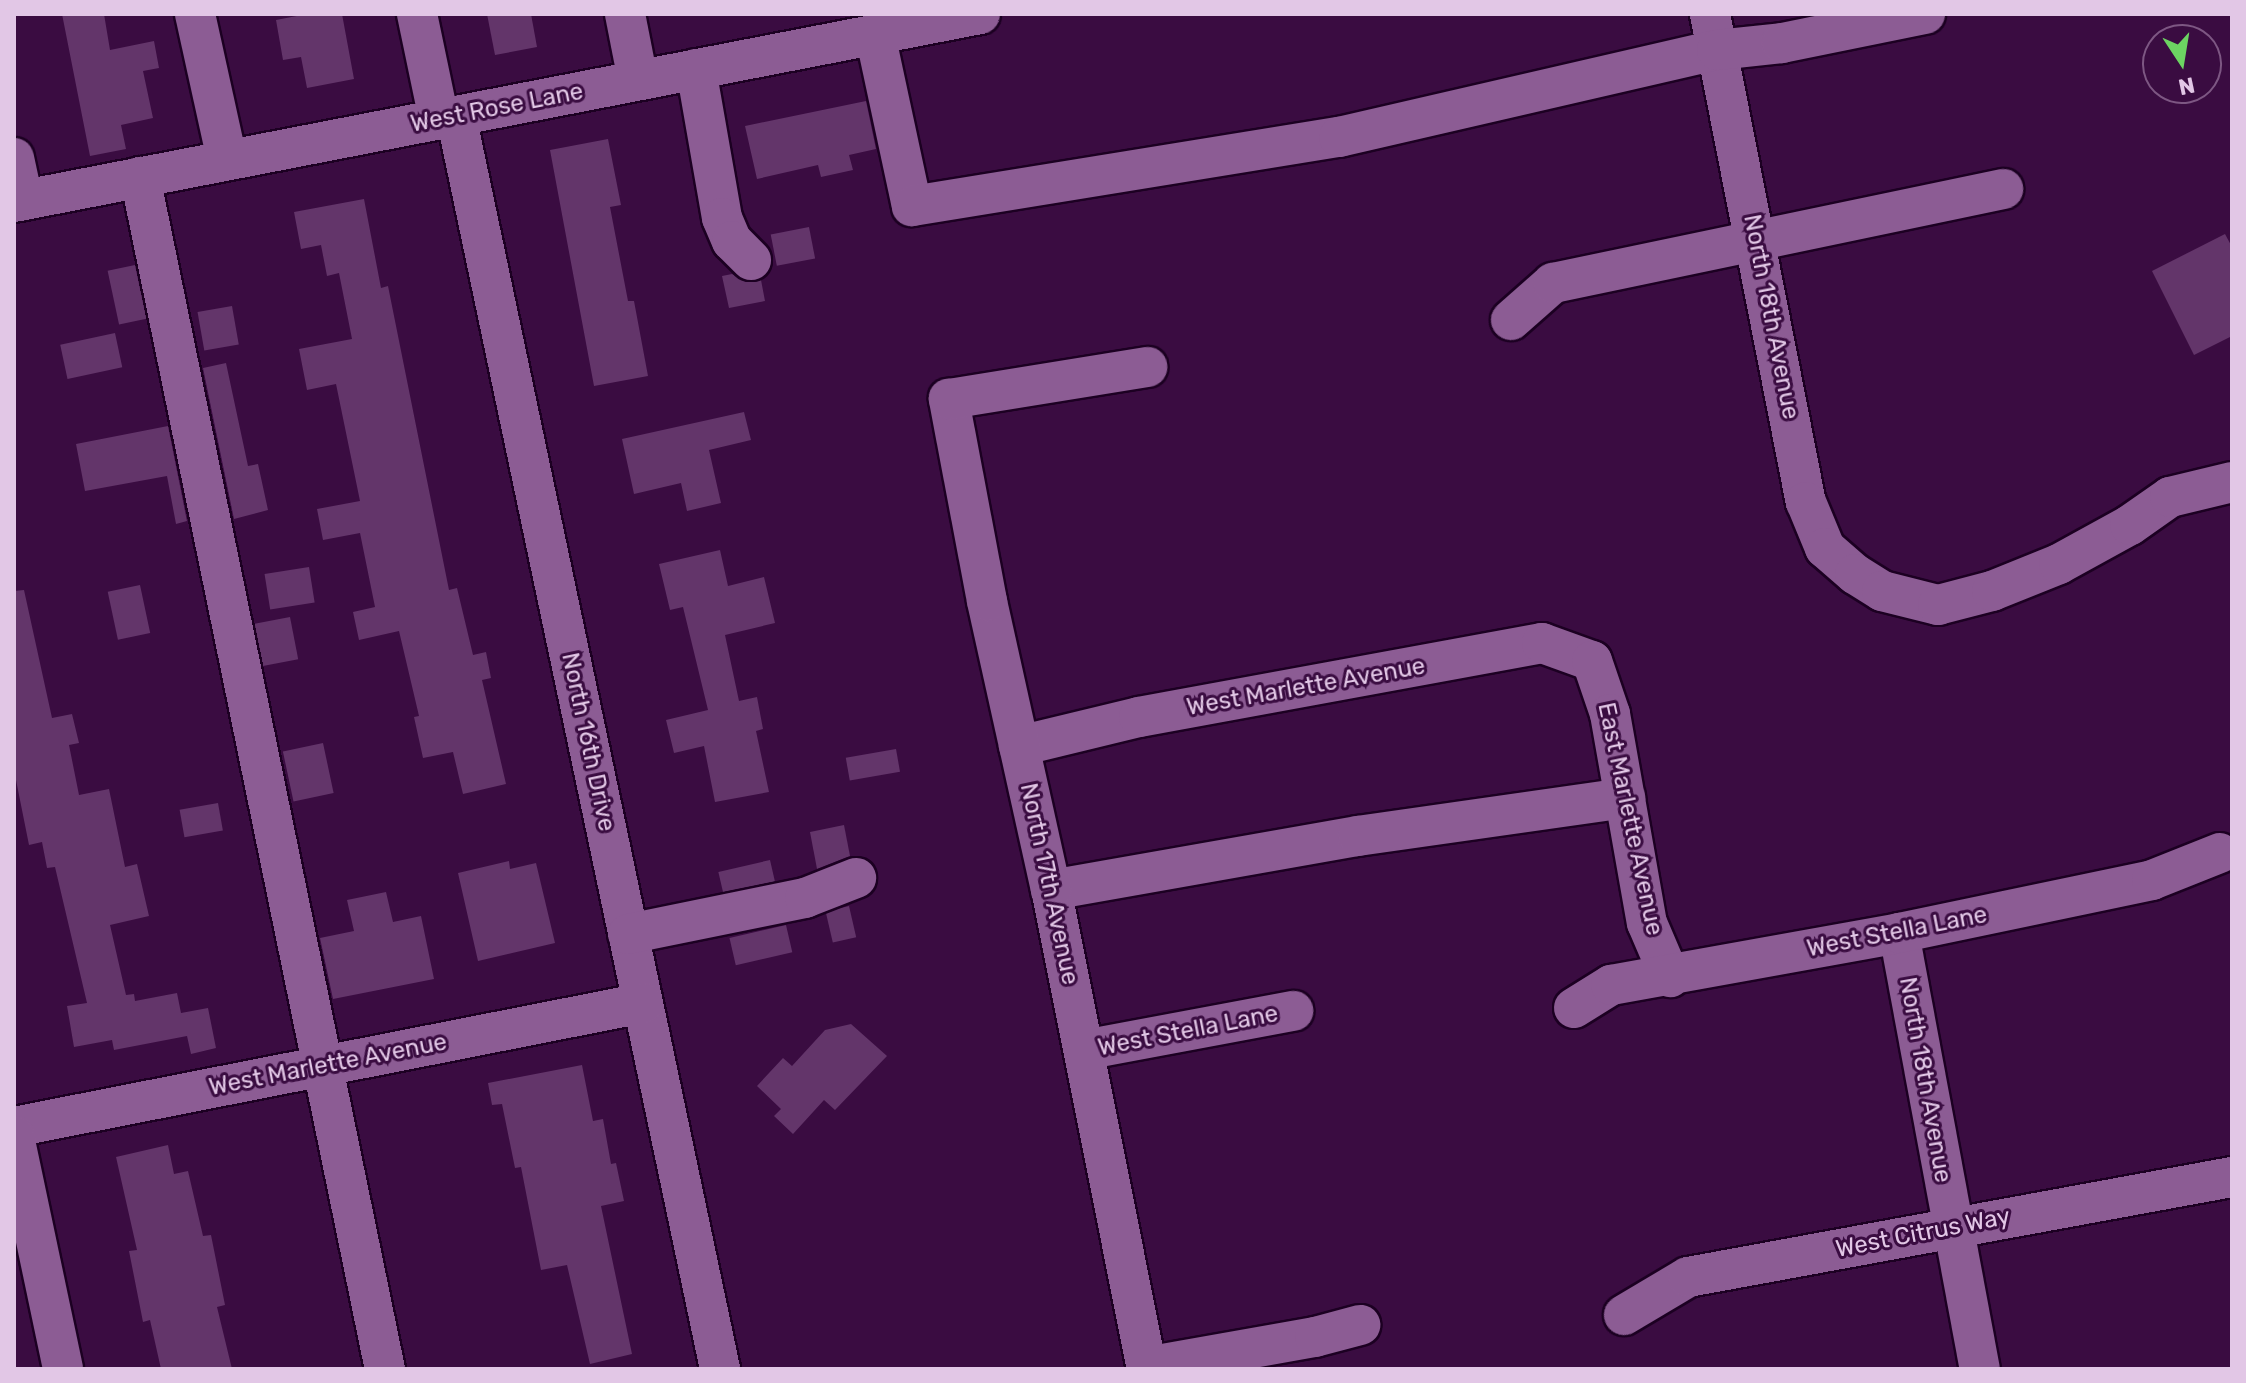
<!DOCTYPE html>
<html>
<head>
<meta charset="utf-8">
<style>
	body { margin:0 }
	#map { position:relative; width:2246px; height:1383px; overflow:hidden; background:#3a0c41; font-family:Rubik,sans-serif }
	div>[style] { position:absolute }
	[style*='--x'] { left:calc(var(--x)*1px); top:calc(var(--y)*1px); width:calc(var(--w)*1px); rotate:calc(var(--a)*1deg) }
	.building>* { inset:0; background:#63356a; transform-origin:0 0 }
	.roads { filter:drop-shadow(2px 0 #1c0022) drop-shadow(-2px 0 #1c0022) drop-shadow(0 2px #1c0022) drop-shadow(0 -2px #1c0022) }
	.minor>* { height:40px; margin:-20px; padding:0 20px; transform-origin:20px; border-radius:20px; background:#8c5c94 }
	span { translate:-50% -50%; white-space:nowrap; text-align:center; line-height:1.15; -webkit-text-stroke:6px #3a0c41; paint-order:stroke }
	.street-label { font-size:24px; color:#e2c7e6 }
	.frame { position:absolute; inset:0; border:16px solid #e2c7e6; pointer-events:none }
	.north { position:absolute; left:2142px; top:24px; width:80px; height:80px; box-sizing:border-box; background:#3a0c41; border:2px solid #7d5783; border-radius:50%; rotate:168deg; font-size:22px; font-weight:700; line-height:32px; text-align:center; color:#e2c7e6 }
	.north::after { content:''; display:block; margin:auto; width:28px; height:36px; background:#6cd362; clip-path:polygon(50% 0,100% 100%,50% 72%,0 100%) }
</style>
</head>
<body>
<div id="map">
	<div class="building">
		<div style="clip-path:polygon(62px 14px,104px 14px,110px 50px,154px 41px,159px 68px,143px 71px,153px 118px,121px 125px,126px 149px,90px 156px)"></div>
		<div style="clip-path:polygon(307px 14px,342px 14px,354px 79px,307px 88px,301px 57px,283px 60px,276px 20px)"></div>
		<div style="clip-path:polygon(487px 14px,531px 14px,537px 47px,495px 55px)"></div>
		<div style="clip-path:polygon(866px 101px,876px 149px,849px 155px,853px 170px,821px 177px,818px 165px,757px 179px,745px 126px)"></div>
		<div style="clip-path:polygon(608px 139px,621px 205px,610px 207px,628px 301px,634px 301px,648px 376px,594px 386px,550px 150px)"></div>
		<div style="clip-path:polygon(364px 199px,381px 288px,388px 286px,449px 590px,457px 588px,473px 655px,486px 652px,491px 678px,482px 680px,506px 784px,463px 794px,453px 752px,423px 758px,414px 717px,419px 716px,399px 631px,359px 640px,353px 612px,375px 607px,360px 533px,323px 540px,317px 509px,360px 501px,336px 384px,307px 390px,299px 349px,352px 339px,339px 273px,327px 276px,321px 245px,301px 249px,294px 212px)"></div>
		<div style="left:809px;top:227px;width:32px;height:39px;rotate:79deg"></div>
		<div style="clip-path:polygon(2225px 234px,2232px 247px,2232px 336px,2194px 355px,2152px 271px)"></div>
		<div style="left:135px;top:265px;width:55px;height:28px;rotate:78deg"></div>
		<div style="clip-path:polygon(732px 274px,746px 282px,761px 280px,765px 301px,729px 308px,722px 276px)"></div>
		<div style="left:232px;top:306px;width:39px;height:35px;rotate:80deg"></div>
		<div style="left:115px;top:333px;width:35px;height:56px;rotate:78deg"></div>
		<div style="clip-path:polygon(226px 363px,248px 466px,258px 464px,268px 510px,234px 519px,203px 368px)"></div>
		<div style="clip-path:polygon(744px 412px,751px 440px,709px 450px,721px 503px,687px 511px,681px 483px,634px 494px,622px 439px)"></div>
		<div style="clip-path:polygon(168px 426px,187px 521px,176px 524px,167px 476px,85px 491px,76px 444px)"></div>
		<div style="clip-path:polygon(720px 550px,728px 586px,764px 577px,775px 623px,725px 635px,739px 701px,757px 697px,763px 729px,756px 731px,769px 792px,715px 802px,704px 746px,674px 753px,666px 720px,708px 710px,683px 607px,670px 610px,659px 564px)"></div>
		<div style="left:309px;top:567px;width:36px;height:45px;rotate:81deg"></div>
		<div style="left:140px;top:585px;width:49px;height:33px;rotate:78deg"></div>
		<div style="clip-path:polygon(24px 590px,52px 718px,72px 714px,79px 743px,69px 745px,79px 795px,109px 789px,125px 867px,137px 864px,149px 916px,110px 925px,126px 995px,134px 994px,135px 1001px,177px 993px,181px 1013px,208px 1008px,216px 1048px,191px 1054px,187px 1036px,114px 1050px,112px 1040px,74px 1047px,67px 1006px,87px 1003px,55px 867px,47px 868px,42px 842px,29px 845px,14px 770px,14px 591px)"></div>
		<div style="left:290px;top:617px;width:43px;height:36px;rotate:79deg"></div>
		<div style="left:323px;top:743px;width:51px;height:41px;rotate:78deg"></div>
		<div style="left:896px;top:749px;width:23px;height:51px;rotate:80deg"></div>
		<div style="left:218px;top:803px;width:28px;height:39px;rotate:80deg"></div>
		<div style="clip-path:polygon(844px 825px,850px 856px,817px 869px,810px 832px)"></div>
		<div style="left:770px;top:860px;width:22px;height:53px;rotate:77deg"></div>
		<div style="clip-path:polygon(509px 861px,510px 869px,536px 863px,555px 943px,478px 961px,458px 873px)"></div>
		<div style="clip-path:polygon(386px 892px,393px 922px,421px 916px,434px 979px,333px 999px,320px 938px,354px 931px,347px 900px)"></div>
		<div style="left:849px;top:906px;width:32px;height:24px;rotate:77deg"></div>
		<div style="left:786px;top:925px;width:28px;height:58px;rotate:77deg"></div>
		<div style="clip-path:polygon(851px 1024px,887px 1056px,835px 1110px,824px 1100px,793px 1134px,774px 1116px,781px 1109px,757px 1086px,783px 1058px,792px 1066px,825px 1030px)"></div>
		<div style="clip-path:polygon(582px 1065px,593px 1121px,603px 1119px,611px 1164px,616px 1163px,624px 1201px,601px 1206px,632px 1354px,590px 1364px,567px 1265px,541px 1270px,521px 1167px,515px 1168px,502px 1104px,492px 1105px,488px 1083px)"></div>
		<div style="clip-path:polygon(168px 1145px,174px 1174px,188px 1171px,203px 1236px,211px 1235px,225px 1305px,217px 1307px,232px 1369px,161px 1369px,150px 1320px,143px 1322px,129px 1251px,137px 1250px,116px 1157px)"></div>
	</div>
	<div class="roads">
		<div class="minor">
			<div style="--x:195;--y:14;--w:149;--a:77.6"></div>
			<div style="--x:417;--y:14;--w:107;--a:78.2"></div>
			<div style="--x:625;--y:14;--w:67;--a:78.9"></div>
			<div style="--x:1710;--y:14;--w:497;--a:78.9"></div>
			<div style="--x:1806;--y:502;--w:50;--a:67.6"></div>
			<div style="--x:1825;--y:548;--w:40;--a:41"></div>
			<div style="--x:1855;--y:574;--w:32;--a:32"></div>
			<div style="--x:1882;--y:591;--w:58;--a:14"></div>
			<div style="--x:1938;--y:605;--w:56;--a:-14.5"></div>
			<div style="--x:1992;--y:591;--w:72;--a:-21.9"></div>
			<div style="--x:2059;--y:564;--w:81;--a:-28.8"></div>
			<div style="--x:2130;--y:525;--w:49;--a:-35"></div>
			<div style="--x:2170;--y:497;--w:64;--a:-13.6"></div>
			<div style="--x:875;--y:34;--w:176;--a:77.9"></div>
			<div style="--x:912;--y:206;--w:433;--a:-9.2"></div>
			<div style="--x:1339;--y:137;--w:388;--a:-13"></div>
			<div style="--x:1717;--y:50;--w:65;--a:-6.1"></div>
			<div style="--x:1782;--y:43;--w:146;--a:-11.5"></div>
			<div style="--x:696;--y:69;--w:151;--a:80.1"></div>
			<div style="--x:722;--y:218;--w:25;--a:67"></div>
			<div style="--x:732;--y:241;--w:27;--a:45"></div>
			<div style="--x:456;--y:116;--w:1281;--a:78.1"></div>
			<div style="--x:14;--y:158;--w:43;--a:77.9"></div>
			<div style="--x:140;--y:177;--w:1217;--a:78.39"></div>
			<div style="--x:14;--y:202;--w:984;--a:-11.01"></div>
			<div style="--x:1511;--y:320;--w:56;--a:-41.4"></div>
			<div style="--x:1553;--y:283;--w:460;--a:-11.8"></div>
			<div style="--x:1019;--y:746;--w:123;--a:-13.6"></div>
			<div style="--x:1139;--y:717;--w:410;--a:-10.4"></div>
			<div style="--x:1542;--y:643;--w:53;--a:19.8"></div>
			<div style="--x:1592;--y:661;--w:56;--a:71.2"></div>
			<div style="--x:1610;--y:714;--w:212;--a:80"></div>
			<div style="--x:1647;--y:923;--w:59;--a:66.9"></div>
			<div style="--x:1051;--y:890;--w:312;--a:-10"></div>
			<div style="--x:1358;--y:836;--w:270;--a:-8.1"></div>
			<div style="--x:1899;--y:933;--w:443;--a:79.5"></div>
			<div style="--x:628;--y:934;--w:181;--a:-11.5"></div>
			<div style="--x:805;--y:898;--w:55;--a:-21.4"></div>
			<div style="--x:1574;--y:1008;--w:44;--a:-31.9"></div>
			<div style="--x:1611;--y:985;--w:293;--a:-10.2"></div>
			<div style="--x:1899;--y:933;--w:258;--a:-11.8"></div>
			<div style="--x:2152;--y:880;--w:73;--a:-21.7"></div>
			<div style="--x:1084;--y:1050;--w:213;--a:-10.6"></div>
			<div style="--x:14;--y:1127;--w:641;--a:-11.15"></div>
			<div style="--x:14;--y:1136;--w:238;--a:78.1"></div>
			<div style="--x:1624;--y:1315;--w:74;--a:-30.7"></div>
			<div style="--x:1688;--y:1277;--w:553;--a:-10.42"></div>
			<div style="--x:1146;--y:1367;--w:172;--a:-10.1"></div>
			<div style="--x:1315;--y:1337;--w:47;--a:-14.9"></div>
			<div style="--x:1147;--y:1369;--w:489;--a:-101.3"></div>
			<div style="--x:1051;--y:890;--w:296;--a:-102.5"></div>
			<div style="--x:987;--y:601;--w:206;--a:-100.7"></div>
			<div style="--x:949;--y:399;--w:201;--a:-9.2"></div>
		</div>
	</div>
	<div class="street-label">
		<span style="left:497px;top:108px;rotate:-11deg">West Rose Lane</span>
		<span style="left:1771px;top:317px;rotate:79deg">North 18th Avenue</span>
		<span style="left:1306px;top:687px;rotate:-10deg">West Marlette Avenue</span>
		<span style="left:588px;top:742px;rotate:78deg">North 16th Drive</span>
		<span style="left:1630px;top:819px;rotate:78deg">East Marlette Avenue</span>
		<span style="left:1049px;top:884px;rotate:78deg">North 17th Avenue</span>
		<span style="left:1897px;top:932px;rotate:-11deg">West Stella Lane</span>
		<span style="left:1188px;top:1031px;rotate:-11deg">West Stella Lane</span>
		<span style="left:328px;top:1065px;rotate:-11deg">West Marlette Avenue</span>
		<span style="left:1925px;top:1080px;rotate:80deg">North 18th Avenue</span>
		<span style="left:1923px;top:1233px;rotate:-11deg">West Citrus Way</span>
	</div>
	<div class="frame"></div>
	<div class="north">N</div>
</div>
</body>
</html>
